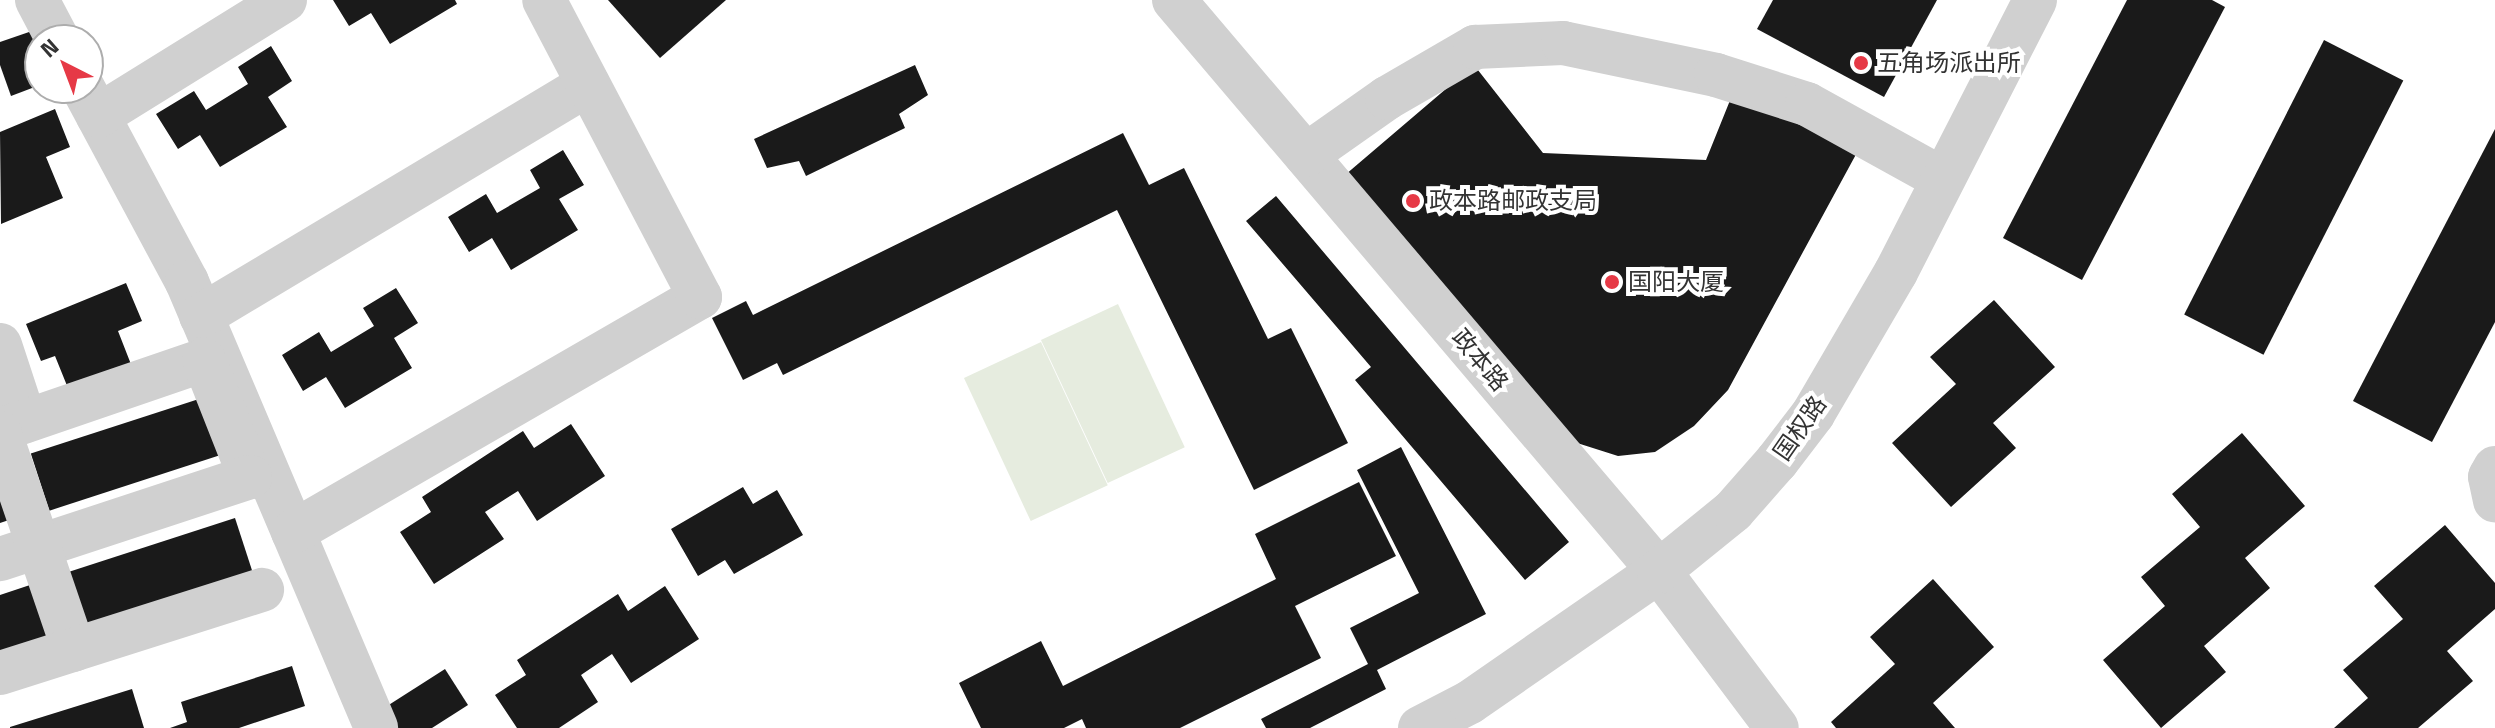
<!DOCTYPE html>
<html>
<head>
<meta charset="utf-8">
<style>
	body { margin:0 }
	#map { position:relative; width:2495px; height:728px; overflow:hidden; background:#fff; font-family:"Titillium Web","Noto Sans SC",sans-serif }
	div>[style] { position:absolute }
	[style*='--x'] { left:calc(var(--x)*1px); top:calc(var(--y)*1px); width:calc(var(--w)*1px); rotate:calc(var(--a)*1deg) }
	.green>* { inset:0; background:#e6ecdf; transform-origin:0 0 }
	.building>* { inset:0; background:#1a1a1a; transform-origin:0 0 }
	.minor>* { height:44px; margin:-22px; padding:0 22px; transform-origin:22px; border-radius:22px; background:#d0d0d0 }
	.dots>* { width:22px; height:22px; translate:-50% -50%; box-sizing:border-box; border:4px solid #fff; border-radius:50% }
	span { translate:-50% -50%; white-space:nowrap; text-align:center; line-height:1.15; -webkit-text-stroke:8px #fff; paint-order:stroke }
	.poi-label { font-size:24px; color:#333 }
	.left { translate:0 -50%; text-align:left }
	.street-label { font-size:24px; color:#333 }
	.north { position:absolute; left:24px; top:24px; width:80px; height:80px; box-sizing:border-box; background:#fff; border:2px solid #adadad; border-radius:50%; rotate:318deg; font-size:22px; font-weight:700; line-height:32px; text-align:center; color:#333 }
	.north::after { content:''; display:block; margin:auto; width:28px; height:36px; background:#e63946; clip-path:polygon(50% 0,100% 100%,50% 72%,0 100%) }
</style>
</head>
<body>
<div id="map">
	<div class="green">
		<div style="left:1118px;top:304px;width:158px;height:85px;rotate:65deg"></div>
		<div style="left:1041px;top:342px;width:158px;height:85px;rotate:65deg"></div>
	</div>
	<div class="building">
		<div style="clip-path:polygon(333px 0,455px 0,457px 4px,390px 44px,371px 13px,349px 26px)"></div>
		<div style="clip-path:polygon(608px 0,726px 0,660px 58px)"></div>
		<div style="clip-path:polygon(1773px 0,1937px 0,1884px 97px,1757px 29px)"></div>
		<div style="clip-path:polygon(2127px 0,2212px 0,2225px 7px,2082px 280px,2003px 238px)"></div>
		<div style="clip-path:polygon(32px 31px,40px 53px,40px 85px,11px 96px,0 65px,0 42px)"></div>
		<div style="left:2324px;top:40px;width:89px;height:308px;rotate:27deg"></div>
		<div style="clip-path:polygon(271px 46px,292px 81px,268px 97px,287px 127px,220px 167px,200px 135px,178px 149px,156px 114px,194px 91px,206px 110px,248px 84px,238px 67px)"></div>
		<div style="clip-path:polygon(915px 65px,928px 95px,899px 114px,905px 128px,806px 176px,799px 161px,767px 168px,754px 139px)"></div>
		<div style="clip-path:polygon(1474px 65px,1543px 153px,1706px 160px,1735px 88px,1860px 147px,1728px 390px,1694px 426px,1655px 452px,1618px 456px,1574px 442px,1345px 175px)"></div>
		<div style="clip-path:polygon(55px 109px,70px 147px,46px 157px,63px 198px,1px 224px,0 132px)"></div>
		<div style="clip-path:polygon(2495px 129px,2495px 322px,2432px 442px,2353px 401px)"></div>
		<div style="clip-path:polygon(1123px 133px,1149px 185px,1184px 168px,1268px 339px,1291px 328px,1348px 443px,1254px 490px,1117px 210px,783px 375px,777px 363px,743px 380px,712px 318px,746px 301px,753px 315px)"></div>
		<div style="clip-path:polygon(563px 150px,584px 185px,559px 199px,578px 230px,511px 270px,492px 238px,469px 252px,448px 217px,486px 194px,497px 213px,540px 188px,530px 170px)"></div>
		<div style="clip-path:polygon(1276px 196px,1569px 542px,1525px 580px,1355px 380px,1371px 367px,1246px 221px)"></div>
		<div style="clip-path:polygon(126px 283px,142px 321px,118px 331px,134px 372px,72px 398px,55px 356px,41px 361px,26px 324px)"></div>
		<div style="clip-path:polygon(396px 288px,418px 323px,394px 338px,412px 368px,345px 408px,326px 377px,303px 391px,282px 355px,319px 332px,331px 352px,374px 326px,363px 308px)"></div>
		<div style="clip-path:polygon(1994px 300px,2055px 367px,1993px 423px,2016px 448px,1951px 507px,1892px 443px,1956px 384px,1930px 357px)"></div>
		<div style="left:202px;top:398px;width:60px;height:180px;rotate:72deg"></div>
		<div style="clip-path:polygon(571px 424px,605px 476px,537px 521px,518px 491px,485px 512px,504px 539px,434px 584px,400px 532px,431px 512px,422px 497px,523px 431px,534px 448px)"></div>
		<div style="clip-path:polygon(2242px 433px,2305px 506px,2245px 558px,2270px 588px,2204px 646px,2226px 672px,2161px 728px,2103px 660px,2165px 606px,2141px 577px,2200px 527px,2172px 494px)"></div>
		<div style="clip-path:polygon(1401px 447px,1486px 614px,1377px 670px,1386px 689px,1310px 728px,1266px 728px,1261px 719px,1368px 664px,1350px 628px,1419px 593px,1357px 470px)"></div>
		<div style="clip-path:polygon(0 482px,12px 519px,0 523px)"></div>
		<div style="clip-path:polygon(1359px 482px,1396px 556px,1295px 606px,1321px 658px,1180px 728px,1086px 728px,1082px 719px,1064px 728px,981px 728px,959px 683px,1041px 641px,1063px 686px,1276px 579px,1255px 534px)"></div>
		<div style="clip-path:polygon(743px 487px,753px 504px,777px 490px,803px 535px,734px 574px,725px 560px,698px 576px,671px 529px)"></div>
		<div style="left:235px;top:518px;width:61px;height:180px;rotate:72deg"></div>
		<div style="clip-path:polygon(2445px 525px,2495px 583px,2495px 609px,2447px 651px,2473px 681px,2418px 728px,2334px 728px,2368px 698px,2343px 670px,2403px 619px,2374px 586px)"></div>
		<div style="clip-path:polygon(1933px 579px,1994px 647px,1933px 703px,1955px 728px,1836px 728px,1831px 722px,1895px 664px,1870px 637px)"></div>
		<div style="clip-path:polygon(39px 582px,58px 640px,0 659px,0 595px)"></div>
		<div style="clip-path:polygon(665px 586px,699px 639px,631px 683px,612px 654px,581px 675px,598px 702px,559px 728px,517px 728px,495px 695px,526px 675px,517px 660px,618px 594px,628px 611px)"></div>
		<div style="clip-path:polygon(292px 666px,305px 706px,239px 728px,170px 728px,187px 722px,181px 702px)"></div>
		<div style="clip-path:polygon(445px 669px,468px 705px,432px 728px,396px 728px,384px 708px)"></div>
		<div style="clip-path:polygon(132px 689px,144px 728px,10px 728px,10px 727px)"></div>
	</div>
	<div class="minor">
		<div style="--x:37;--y:0;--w:45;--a:62.3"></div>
		<div style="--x:1174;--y:0;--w:749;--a:49.66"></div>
		<div style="--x:1659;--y:571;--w:196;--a:53.1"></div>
		<div style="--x:83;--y:88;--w:220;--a:61.8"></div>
		<div style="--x:187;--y:282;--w:484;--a:67"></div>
		<div style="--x:98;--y:116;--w:220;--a:-31.8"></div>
		<div style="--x:1306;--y:155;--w:99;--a:-35.1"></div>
		<div style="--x:1387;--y:98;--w:102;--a:-30.1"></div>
		<div style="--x:1475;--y:47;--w:88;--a:-2.6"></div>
		<div style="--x:1563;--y:43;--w:156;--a:11.8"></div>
		<div style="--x:1716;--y:75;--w:96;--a:17.7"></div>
		<div style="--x:1807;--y:104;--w:155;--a:28.9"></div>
		<div style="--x:201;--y:316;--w:451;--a:-30.9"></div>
		<div style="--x:0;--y:345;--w:80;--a:71.8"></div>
		<div style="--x:0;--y:430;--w:216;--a:-18.9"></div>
		<div style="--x:204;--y:360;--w:126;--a:68.5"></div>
		<div style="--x:250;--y:477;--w:263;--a:161.8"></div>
		<div style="--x:0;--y:433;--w:229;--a:71.2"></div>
		<div style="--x:2495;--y:468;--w:10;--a:119"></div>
		<div style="--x:2490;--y:477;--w:24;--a:78"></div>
		<div style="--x:293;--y:532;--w:470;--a:-30"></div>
		<div style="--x:700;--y:297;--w:335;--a:-117.7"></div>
		<div style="--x:0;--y:673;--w:275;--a:-17.6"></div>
		<div style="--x:1420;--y:728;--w:56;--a:-27.5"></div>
		<div style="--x:1470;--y:702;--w:230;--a:-34.7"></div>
		<div style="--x:1659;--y:571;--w:95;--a:-39"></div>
		<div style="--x:1733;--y:511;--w:67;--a:-48.7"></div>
		<div style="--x:1777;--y:461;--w:59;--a:-52.5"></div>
		<div style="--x:1813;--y:414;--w:164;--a:-59.7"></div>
		<div style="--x:1896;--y:272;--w:305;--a:-62.9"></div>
	</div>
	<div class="dots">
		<div style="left:1861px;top:63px;background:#e63946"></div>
		<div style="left:1413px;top:201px;background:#e63946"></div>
		<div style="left:1612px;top:282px;background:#e63946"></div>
	</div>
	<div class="poi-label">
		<span class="left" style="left:1877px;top:63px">五角场派出所</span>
		<span class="left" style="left:1429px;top:201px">政本路邮政支局</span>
		<span class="left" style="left:1628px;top:282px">国阳大厦</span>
	</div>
	<div class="street-label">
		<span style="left:1480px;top:360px;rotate:50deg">政本路</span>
		<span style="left:1800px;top:428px;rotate:-55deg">国权路</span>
	</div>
	<div class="north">N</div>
</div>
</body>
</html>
